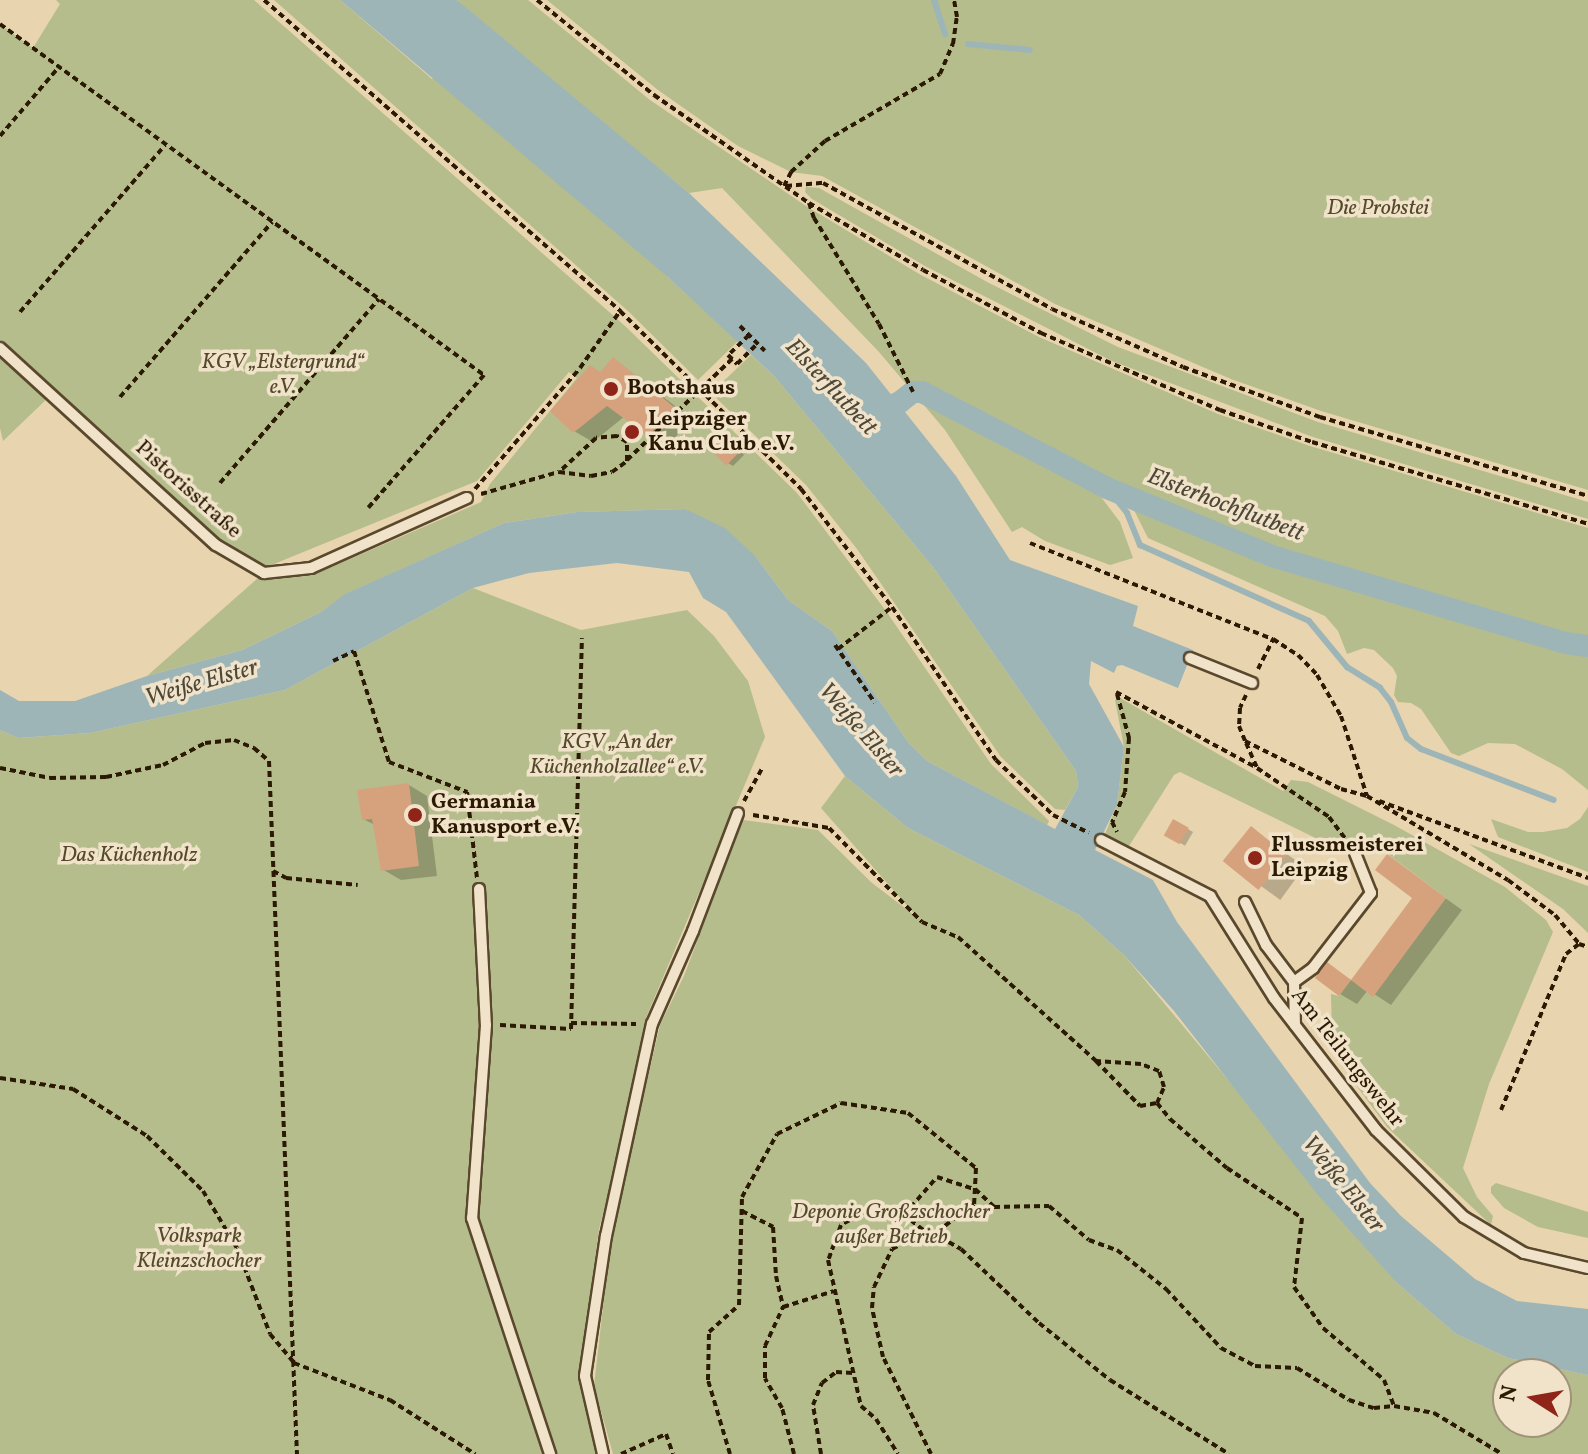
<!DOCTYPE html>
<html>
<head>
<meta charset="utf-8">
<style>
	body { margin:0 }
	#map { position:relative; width:1588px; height:1454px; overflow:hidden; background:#e8d4ae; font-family:Vollkorn,serif }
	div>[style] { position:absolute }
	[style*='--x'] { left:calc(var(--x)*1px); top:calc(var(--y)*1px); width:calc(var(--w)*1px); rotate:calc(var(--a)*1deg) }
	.green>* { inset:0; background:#b4bd8b }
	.water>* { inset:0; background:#9eb5b8 }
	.shadow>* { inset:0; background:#0003; transform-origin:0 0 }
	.stream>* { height:6px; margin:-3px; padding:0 3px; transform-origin:3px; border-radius:3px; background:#9eb5b8 }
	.canal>* { height:22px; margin:-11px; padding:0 11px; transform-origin:11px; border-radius:11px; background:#9eb5b8 }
	.building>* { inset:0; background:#d6a27e; transform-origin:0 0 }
	.path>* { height:4px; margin-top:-2px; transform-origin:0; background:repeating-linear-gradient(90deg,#2b1902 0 6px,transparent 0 10px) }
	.roads { filter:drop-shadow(2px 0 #5a482d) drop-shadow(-2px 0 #5a482d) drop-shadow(0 2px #5a482d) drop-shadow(0 -2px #5a482d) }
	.service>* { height:10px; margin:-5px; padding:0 5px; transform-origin:5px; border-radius:5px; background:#f0e3ca }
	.dots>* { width:22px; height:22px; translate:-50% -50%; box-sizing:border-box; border:4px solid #f0e3ca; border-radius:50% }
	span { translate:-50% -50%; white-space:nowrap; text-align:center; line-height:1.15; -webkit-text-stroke:7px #f0e3ca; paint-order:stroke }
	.park-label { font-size:22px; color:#544a2b; font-style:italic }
	.poi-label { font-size:22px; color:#2b1902; font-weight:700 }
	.left { translate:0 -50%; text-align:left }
	.street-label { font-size:22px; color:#2b1902 }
	.water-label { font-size:24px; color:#4e4839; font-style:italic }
	.north { position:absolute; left:1492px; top:1358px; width:80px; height:80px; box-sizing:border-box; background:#f0e3ca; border:2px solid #a1927a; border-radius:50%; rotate:281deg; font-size:22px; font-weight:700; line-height:32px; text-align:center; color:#2b1902 }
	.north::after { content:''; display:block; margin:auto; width:28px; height:36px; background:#8f2418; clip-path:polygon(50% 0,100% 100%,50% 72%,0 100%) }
</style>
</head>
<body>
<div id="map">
	<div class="green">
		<div style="clip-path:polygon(56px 0,254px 0,624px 325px,797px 493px,886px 611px,991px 764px,1049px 821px,1047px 825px,927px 761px,908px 742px,832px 631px,788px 600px,756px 557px,685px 509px,577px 512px,504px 523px,346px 594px,321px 612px,242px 650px,147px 676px,259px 577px,311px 576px,481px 502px,490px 484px,577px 378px,569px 372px,477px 481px,274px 564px,264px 573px,240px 562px,52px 394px,3px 441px,0 428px,0 24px,33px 48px,60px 4px)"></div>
		<div style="clip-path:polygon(274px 0,340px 0,432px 79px,481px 21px,457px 0,528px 0,650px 100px,806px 206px,921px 275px,1039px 337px,1218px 414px,1310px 446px,1588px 528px,1588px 790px,1562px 769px,1515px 744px,1488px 743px,1459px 756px,1451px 753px,1421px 709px,1411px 703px,1398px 702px,1394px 695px,1397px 676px,1393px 668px,1374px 650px,1364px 648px,1347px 654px,1338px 631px,1325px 616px,1148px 538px,1135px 512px,1121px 496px,1098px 486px,1098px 493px,1120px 522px,1133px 558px,1110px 565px,1045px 541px,1022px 527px,1012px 532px,945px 430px,879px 352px,722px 188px,689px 193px,563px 90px,668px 277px,738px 341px,698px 380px,628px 311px)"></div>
		<div style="clip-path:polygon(547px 0,1588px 0,1588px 490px,1321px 411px,1231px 379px,1055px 304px,822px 176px,791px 172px,738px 146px,658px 90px)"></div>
		<div style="clip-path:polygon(806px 187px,819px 188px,989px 283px,1118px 347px,1318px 422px,1588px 502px,1588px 519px,1313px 437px,1112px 361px,925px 266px,812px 199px,805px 192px)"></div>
		<div style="clip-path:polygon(751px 355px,774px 376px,933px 567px,1076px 771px,1078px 787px,1065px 810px,1055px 809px,1001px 757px,857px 549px,806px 485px,711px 393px)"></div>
		<div style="clip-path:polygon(473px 588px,581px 630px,687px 610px,714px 636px,748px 681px,765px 737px,645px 1020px,624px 1132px,599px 1229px,579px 1377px,596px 1454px,0 1454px,0 730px,18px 738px,90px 733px,285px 690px)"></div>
		<div style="clip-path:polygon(1120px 698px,1283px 791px,1291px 780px,1308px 782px,1394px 825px,1505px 887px,1546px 920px,1553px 932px,1489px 1084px,1463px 1168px,1477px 1197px,1493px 1216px,1491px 1225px,1387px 1127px,1336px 1058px,1332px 1034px,1331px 994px,1339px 996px,1351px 980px,1373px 996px,1446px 898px,1385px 852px,1355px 853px,1338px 849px,1180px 772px,1174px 775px,1129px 846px,1105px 834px,1117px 805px,1124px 747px,1115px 700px)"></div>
		<div style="clip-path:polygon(evenodd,845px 776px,908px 828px,1079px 915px,1124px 955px,1397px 1283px,1456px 1334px,1508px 1358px,1588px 1375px,1588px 1454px,613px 1454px,594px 1386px,611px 1237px,660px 1025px,684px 976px,743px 820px,818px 830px,872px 883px,918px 918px,821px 808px,845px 776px,1508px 1374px,1556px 1374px,1556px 1422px,1508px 1422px,1508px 1374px)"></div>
		<div style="clip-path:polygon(1588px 807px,1588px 872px,1498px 837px,1491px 819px,1528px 832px,1543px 832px,1567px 828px,1580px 819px)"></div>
		<div style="clip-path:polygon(1469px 844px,1588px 886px,1588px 933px,1563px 909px)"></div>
		<div style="clip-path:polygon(1496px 1183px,1588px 1212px,1588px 1238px,1538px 1227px,1504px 1208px,1491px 1193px,1491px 1187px)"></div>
	</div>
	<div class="water">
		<div style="clip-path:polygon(340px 0,457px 0,689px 193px,866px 363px,956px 476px,1010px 560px,1138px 606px,1133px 626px,1193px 650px,1178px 688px,1122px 665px,1117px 666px,1114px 673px,1091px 661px,1089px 684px,1124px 747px,1117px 805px,1095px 850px,1153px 880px,1177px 922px,1370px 1183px,1401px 1216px,1475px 1279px,1517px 1301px,1588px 1309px,1588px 1375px,1508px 1358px,1456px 1334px,1397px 1283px,1318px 1195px,1174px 1011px,1124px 955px,1079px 915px,908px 828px,845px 776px,726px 612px,703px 598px,689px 572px,617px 563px,529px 573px,473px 588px,285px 690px,90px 733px,18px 738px,0 730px,0 690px,19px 701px,75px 701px,147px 676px,242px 650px,321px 612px,345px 594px,504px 523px,577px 512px,685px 509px,725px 528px,756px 557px,788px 600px,832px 631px,908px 742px,927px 761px,1055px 829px,1078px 787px,1076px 771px,933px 567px,774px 376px,668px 277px)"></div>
	</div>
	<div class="shadow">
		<div style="clip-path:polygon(614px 359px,692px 419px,668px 445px,625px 416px,593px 442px,574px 431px,601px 374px)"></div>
		<div style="clip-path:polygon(730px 441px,744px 455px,733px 466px,728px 463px)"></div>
		<div style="clip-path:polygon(409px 785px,427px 796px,437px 876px,401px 880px,382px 869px,375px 825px,363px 819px)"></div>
		<div style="left:1174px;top:821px;width:22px;height:16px;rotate:30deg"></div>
		<div style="left:1251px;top:828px;width:66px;height:41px;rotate:36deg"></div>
		<div style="clip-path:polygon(1388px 857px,1462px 910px,1391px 1005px,1368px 990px,1357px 1004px,1340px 994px,1328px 965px,1353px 981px,1415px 898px)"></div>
	</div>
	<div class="stream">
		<div style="--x:934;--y:0;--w:36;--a:72"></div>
		<div style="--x:968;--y:44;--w:62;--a:5.5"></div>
		<div style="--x:1107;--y:488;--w:32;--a:51"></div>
		<div style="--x:1127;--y:513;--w:35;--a:68"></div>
		<div style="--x:1140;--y:545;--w:185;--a:24.2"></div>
		<div style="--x:1309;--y:621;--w:60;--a:50.4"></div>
		<div style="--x:1347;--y:667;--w:39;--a:32"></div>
		<div style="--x:1380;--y:688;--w:18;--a:52"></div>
		<div style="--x:1391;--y:702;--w:39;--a:66"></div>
		<div style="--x:1407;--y:738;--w:18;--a:38"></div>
		<div style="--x:1421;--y:749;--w:142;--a:21"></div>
	</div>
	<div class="canal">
		<div style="--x:872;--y:413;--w:30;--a:-21"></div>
		<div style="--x:900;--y:402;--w:16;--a:-38"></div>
		<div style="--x:913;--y:392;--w:9;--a:0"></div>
		<div style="--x:922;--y:392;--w:208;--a:27.4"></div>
		<div style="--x:1107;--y:488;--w:178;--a:22.4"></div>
		<div style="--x:1272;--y:556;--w:307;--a:16.5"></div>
		<div style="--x:1566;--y:643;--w:22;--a:8"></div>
	</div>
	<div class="building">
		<div style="clip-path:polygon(613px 357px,674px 407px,648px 436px,607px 406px,573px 433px,550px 411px,590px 365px,600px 372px)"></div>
		<div style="left:724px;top:435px;width:23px;height:20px;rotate:45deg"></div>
		<div style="clip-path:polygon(409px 783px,419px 866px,381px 871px,372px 819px,362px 820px,357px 790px)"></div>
		<div style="left:1173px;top:819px;width:18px;height:19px;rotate:29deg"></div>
		<div style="left:1251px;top:826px;width:46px;height:45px;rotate:39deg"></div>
		<div style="clip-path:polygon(1387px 854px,1446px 898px,1373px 997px,1351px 980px,1412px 898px,1375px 870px)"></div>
		<div style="left:1327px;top:962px;width:30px;height:20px;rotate:37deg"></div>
	</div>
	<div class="path">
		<div style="--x:264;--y:0;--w:473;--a:41.1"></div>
		<div style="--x:620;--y:311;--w:254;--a:44.5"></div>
		<div style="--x:801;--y:489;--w:149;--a:52.4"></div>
		<div style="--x:892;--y:607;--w:185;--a:55.8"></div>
		<div style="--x:996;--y:760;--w:79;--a:44"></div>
		<div style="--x:1053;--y:815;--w:40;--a:26.6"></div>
		<div style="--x:537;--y:0;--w:151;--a:39.1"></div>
		<div style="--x:654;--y:95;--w:189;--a:34.9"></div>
		<div style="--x:809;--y:203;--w:132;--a:30.4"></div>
		<div style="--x:923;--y:270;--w:134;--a:28.1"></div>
		<div style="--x:1041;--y:333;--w:195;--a:23.3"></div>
		<div style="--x:1220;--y:410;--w:97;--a:19.2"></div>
		<div style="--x:1312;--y:442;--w:288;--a:16.5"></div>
		<div style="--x:0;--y:24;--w:598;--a:35.95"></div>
		<div style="--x:484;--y:375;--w:176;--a:131.1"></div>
		<div style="--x:0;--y:136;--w:91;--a:-49.5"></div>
		<div style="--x:784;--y:186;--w:16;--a:-63"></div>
		<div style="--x:791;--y:172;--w:46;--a:-42.4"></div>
		<div style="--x:825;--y:141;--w:133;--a:-30.2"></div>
		<div style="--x:940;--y:74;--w:33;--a:-67"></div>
		<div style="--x:953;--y:44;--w:27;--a:-82"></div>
		<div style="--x:957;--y:17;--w:17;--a:-100"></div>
		<div style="--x:786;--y:186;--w:37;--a:-5"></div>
		<div style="--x:823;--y:183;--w:261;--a:28.8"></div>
		<div style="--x:1052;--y:309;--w:143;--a:23.9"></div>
		<div style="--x:1183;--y:367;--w:146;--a:20.1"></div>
		<div style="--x:1320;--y:417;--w:279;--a:16.4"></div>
		<div style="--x:809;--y:203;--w:16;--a:72"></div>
		<div style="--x:814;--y:218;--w:124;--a:58.5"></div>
		<div style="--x:879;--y:324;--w:76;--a:63.4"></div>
		<div style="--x:20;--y:312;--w:221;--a:-49"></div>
		<div style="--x:740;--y:326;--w:35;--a:45"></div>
		<div style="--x:749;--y:335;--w:29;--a:136"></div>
		<div style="--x:728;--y:355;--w:13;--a:45"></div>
		<div style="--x:737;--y:364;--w:30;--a:-45"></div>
		<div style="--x:120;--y:397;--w:232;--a:-49"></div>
		<div style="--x:627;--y:460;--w:146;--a:-43.9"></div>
		<div style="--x:220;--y:483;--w:243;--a:-49.2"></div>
		<div style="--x:475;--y:489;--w:160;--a:-49"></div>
		<div style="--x:580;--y:368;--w:70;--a:-54.9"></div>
		<div style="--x:481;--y:494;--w:81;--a:-15.8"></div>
		<div style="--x:559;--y:472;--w:32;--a:7"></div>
		<div style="--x:591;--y:476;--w:21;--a:-11"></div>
		<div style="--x:612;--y:472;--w:19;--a:-36"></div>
		<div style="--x:627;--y:461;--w:19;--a:-90"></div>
		<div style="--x:627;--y:442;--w:12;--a:-149"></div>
		<div style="--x:617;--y:436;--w:21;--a:175"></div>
		<div style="--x:596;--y:438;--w:50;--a:137.4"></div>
		<div style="--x:1030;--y:543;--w:261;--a:21.6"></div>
		<div style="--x:1273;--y:639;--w:30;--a:33"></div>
		<div style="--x:1298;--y:655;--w:28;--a:46"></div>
		<div style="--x:1317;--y:675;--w:48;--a:59.7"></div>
		<div style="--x:1341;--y:716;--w:84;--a:72"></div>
		<div style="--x:1367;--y:796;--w:164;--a:30.8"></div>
		<div style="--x:1508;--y:880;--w:59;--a:36.7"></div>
		<div style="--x:1555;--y:915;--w:38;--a:50"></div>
		<div style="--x:835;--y:645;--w:70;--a:55.4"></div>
		<div style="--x:838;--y:649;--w:68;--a:-37.9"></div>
		<div style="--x:333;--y:661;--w:23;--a:-25"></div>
		<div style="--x:354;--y:651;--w:116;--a:72.5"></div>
		<div style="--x:389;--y:762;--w:84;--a:21"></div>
		<div style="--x:467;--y:792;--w:87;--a:83.4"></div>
		<div style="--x:1258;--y:669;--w:34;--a:-63"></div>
		<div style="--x:1116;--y:692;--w:160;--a:28.3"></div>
		<div style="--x:1257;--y:768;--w:87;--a:34.2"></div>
		<div style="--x:1329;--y:817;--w:30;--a:53"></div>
		<div style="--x:1117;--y:694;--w:46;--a:74.7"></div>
		<div style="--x:1129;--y:738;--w:54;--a:94.2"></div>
		<div style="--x:1125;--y:792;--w:33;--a:113"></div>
		<div style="--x:1112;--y:822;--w:11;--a:63"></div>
		<div style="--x:1246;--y:695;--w:14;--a:115"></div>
		<div style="--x:1240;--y:708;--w:18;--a:93"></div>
		<div style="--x:1239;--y:726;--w:16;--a:68"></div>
		<div style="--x:1245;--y:741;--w:107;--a:26.6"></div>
		<div style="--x:1341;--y:789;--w:27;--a:15"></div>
		<div style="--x:1246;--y:743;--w:27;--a:66"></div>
		<div style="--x:0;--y:768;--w:51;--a:11.3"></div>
		<div style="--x:50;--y:778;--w:56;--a:-1"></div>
		<div style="--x:106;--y:777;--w:58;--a:-11.9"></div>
		<div style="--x:163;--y:765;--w:47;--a:-27.6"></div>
		<div style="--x:205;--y:743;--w:29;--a:-6"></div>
		<div style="--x:234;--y:740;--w:22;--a:22"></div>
		<div style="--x:254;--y:748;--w:20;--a:41"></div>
		<div style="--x:269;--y:761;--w:694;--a:87.69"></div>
		<div style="--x:744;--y:801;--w:39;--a:-61"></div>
		<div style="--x:1379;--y:801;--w:223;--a:20.2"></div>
		<div style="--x:753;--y:815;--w:77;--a:9.7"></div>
		<div style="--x:829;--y:828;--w:132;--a:45.3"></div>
		<div style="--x:922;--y:922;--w:39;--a:23"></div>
		<div style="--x:958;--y:937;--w:186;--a:41.9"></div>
		<div style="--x:1096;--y:1061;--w:63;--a:45.6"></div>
		<div style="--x:1140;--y:1106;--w:17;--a:-10"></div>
		<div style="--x:1157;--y:1103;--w:17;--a:-66"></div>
		<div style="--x:1164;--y:1087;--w:17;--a:-107"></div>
		<div style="--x:1159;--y:1071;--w:19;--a:-159"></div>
		<div style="--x:1141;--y:1064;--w:45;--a:-176.2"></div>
		<div style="--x:273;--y:871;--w:15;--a:28"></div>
		<div style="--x:286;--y:878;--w:72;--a:5.6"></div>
		<div style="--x:571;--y:1023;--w:65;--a:0.9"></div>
		<div style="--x:500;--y:1025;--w:71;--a:3.2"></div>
		<div style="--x:571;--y:1029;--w:391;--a:-88.4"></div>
		<div style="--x:0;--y:1078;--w:74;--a:8.6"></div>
		<div style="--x:73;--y:1089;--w:88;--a:32.4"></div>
		<div style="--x:147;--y:1136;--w:78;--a:44.5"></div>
		<div style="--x:203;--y:1191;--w:66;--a:59.2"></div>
		<div style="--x:237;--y:1248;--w:92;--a:69"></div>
		<div style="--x:270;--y:1334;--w:38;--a:50"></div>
		<div style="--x:294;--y:1363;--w:103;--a:21.1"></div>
		<div style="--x:390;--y:1400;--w:101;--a:32.4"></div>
		<div style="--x:1157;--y:1103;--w:21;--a:51"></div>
		<div style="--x:1170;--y:1119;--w:75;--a:40.7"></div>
		<div style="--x:1227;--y:1168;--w:90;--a:33.7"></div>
		<div style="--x:1302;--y:1218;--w:69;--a:96.6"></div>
		<div style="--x:1294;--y:1287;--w:50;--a:54.7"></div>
		<div style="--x:1323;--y:1328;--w:80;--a:40.4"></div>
		<div style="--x:1384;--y:1380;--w:28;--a:69"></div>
		<div style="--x:1501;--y:1110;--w:169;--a:-67.4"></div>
		<div style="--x:1566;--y:954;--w:16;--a:-38"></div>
		<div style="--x:1579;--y:944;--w:9;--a:18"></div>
		<div style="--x:742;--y:1211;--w:35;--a:27"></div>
		<div style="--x:773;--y:1227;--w:49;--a:86.5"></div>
		<div style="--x:776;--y:1276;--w:32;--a:77"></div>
		<div style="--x:904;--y:1215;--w:50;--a:-49"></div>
		<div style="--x:937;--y:1177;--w:40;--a:18"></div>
		<div style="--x:975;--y:1189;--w:26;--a:43"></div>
		<div style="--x:994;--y:1207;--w:55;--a:-1"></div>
		<div style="--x:1049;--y:1206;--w:52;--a:40.4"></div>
		<div style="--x:1089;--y:1240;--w:30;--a:20"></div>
		<div style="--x:1117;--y:1250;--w:63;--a:38.5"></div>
		<div style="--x:1166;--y:1289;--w:81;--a:47"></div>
		<div style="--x:1221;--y:1348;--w:38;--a:28"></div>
		<div style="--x:1255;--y:1366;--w:42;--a:2.7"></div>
		<div style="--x:1297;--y:1368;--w:61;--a:31.6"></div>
		<div style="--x:1349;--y:1400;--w:26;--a:18"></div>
		<div style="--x:1374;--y:1408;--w:20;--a:-6"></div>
		<div style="--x:1394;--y:1406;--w:41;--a:9.9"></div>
		<div style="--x:1434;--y:1413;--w:79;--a:31.1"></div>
		<div style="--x:621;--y:1454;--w:49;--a:-24"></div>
		<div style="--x:666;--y:1434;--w:21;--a:71"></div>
		<div style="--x:730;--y:1454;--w:77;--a:-106.6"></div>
		<div style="--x:708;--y:1380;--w:48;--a:-88.8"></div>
		<div style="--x:709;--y:1332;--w:40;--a:-42"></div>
		<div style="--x:739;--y:1305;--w:108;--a:-88.4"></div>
		<div style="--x:742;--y:1197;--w:72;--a:-60.9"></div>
		<div style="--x:777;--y:1134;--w:71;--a:-25.8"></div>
		<div style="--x:841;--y:1103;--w:68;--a:8.5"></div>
		<div style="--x:908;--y:1113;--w:87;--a:39"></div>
		<div style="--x:976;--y:1168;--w:36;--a:93"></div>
		<div style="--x:974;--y:1204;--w:54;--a:143.3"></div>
		<div style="--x:931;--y:1236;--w:34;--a:-142"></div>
		<div style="--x:904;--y:1215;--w:20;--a:-156"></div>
		<div style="--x:886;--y:1207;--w:19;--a:168"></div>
		<div style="--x:867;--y:1211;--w:30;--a:152"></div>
		<div style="--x:841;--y:1225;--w:37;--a:110"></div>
		<div style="--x:828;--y:1260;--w:150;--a:77.3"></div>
		<div style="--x:861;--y:1406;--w:20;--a:41"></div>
		<div style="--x:876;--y:1419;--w:41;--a:57.8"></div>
		<div style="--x:794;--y:1454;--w:48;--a:-104.6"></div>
		<div style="--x:782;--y:1408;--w:34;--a:-120"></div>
		<div style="--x:765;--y:1378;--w:32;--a:-90"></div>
		<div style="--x:765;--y:1346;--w:43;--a:-65.2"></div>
		<div style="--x:783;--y:1307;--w:53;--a:-17.4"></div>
		<div style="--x:821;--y:1454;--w:50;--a:-99.3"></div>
		<div style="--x:813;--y:1405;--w:24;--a:-68"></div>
		<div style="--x:822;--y:1383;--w:18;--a:-38"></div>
		<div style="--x:836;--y:1372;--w:17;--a:3"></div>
		<div style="--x:931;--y:1454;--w:108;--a:-116.3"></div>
		<div style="--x:883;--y:1357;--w:50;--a:-102.7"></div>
		<div style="--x:872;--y:1308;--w:21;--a:-85"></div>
		<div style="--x:874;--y:1287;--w:42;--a:-64.7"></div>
		<div style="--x:892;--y:1249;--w:30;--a:-27"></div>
		<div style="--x:919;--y:1235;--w:21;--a:5"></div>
		<div style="--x:940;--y:1237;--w:24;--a:30"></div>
		<div style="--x:961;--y:1249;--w:108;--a:43.5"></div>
		<div style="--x:1039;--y:1323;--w:91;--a:38.8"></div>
		<div style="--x:1110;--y:1380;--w:140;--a:31.9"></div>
	</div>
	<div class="roads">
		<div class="service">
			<div style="--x:0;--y:348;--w:292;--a:42.4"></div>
			<div style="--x:216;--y:545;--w:56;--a:30.3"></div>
			<div style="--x:264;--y:573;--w:47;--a:-6.1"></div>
			<div style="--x:311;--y:568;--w:171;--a:-24.2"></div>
			<div style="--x:1190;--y:658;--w:67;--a:22"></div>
			<div style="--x:1101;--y:840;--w:123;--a:27.2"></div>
			<div style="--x:1210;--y:896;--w:120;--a:57.9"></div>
			<div style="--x:1274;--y:998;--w:167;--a:52.3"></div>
			<div style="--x:1376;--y:1130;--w:124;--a:44.7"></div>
			<div style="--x:1464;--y:1217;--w:70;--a:31"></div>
			<div style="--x:1524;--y:1253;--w:66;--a:13.2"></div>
			<div style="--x:479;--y:889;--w:136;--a:87.1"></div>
			<div style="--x:486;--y:1025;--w:194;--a:94.1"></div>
			<div style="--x:472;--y:1218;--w:249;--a:71.7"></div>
			<div style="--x:1245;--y:902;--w:48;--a:64"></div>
			<div style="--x:1266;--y:945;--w:46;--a:52.9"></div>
			<div style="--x:1294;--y:982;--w:43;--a:88.7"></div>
			<div style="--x:1294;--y:982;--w:24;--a:-36"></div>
			<div style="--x:1313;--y:968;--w:95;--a:-52.3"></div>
			<div style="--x:1371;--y:893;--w:43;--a:-111.8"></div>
			<div style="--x:603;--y:1454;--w:80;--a:-103"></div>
			<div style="--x:585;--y:1376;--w:142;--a:-81.5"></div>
			<div style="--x:606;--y:1236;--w:217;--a:-77.8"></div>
			<div style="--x:652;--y:1024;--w:102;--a:-66.2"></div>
			<div style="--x:693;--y:931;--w:126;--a:-69.1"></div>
		</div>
	</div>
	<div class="dots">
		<div style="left:611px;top:389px;background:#8f2418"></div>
		<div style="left:632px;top:432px;background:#8f2418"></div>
		<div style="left:415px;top:815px;background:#8f2418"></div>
		<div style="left:1255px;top:858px;background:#8f2418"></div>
	</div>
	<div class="park-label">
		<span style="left:1378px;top:209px">Die Probstei</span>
		<span style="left:283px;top:375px">KGV „Elstergrund“<br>e.V.</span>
		<span style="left:617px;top:755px">KGV „An der<br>Küchenholzallee“ e.V.</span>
		<span style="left:129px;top:856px">Das Küchenholz</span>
		<span style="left:891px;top:1225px">Deponie Großzschocher<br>außer Betrieb</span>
		<span style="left:199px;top:1249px">Volkspark<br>Kleinzschocher</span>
	</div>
	<div class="poi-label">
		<span class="left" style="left:627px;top:389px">Bootshaus</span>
		<span class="left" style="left:648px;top:432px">Leipziger<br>Kanu Club e.V.</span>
		<span class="left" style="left:431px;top:815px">Germania<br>Kanusport e.V.</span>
		<span class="left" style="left:1271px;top:858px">Flussmeisterei<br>Leipzig</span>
	</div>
	<div class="street-label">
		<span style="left:188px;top:490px;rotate:42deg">Pistorisstraße</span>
		<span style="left:1347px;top:1058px;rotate:52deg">Am Teilungswehr</span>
	</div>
	<div class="water-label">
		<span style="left:830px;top:388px;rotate:47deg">Elsterflutbett</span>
		<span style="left:1225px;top:506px;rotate:21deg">Elsterhochflutbett</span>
		<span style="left:202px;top:684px;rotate:-16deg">Weiße Elster</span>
		<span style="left:860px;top:731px;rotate:49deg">Weiße Elster</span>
		<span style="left:1342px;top:1185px;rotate:51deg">Weiße Elster</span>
	</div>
	<div class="north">N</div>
</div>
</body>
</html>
